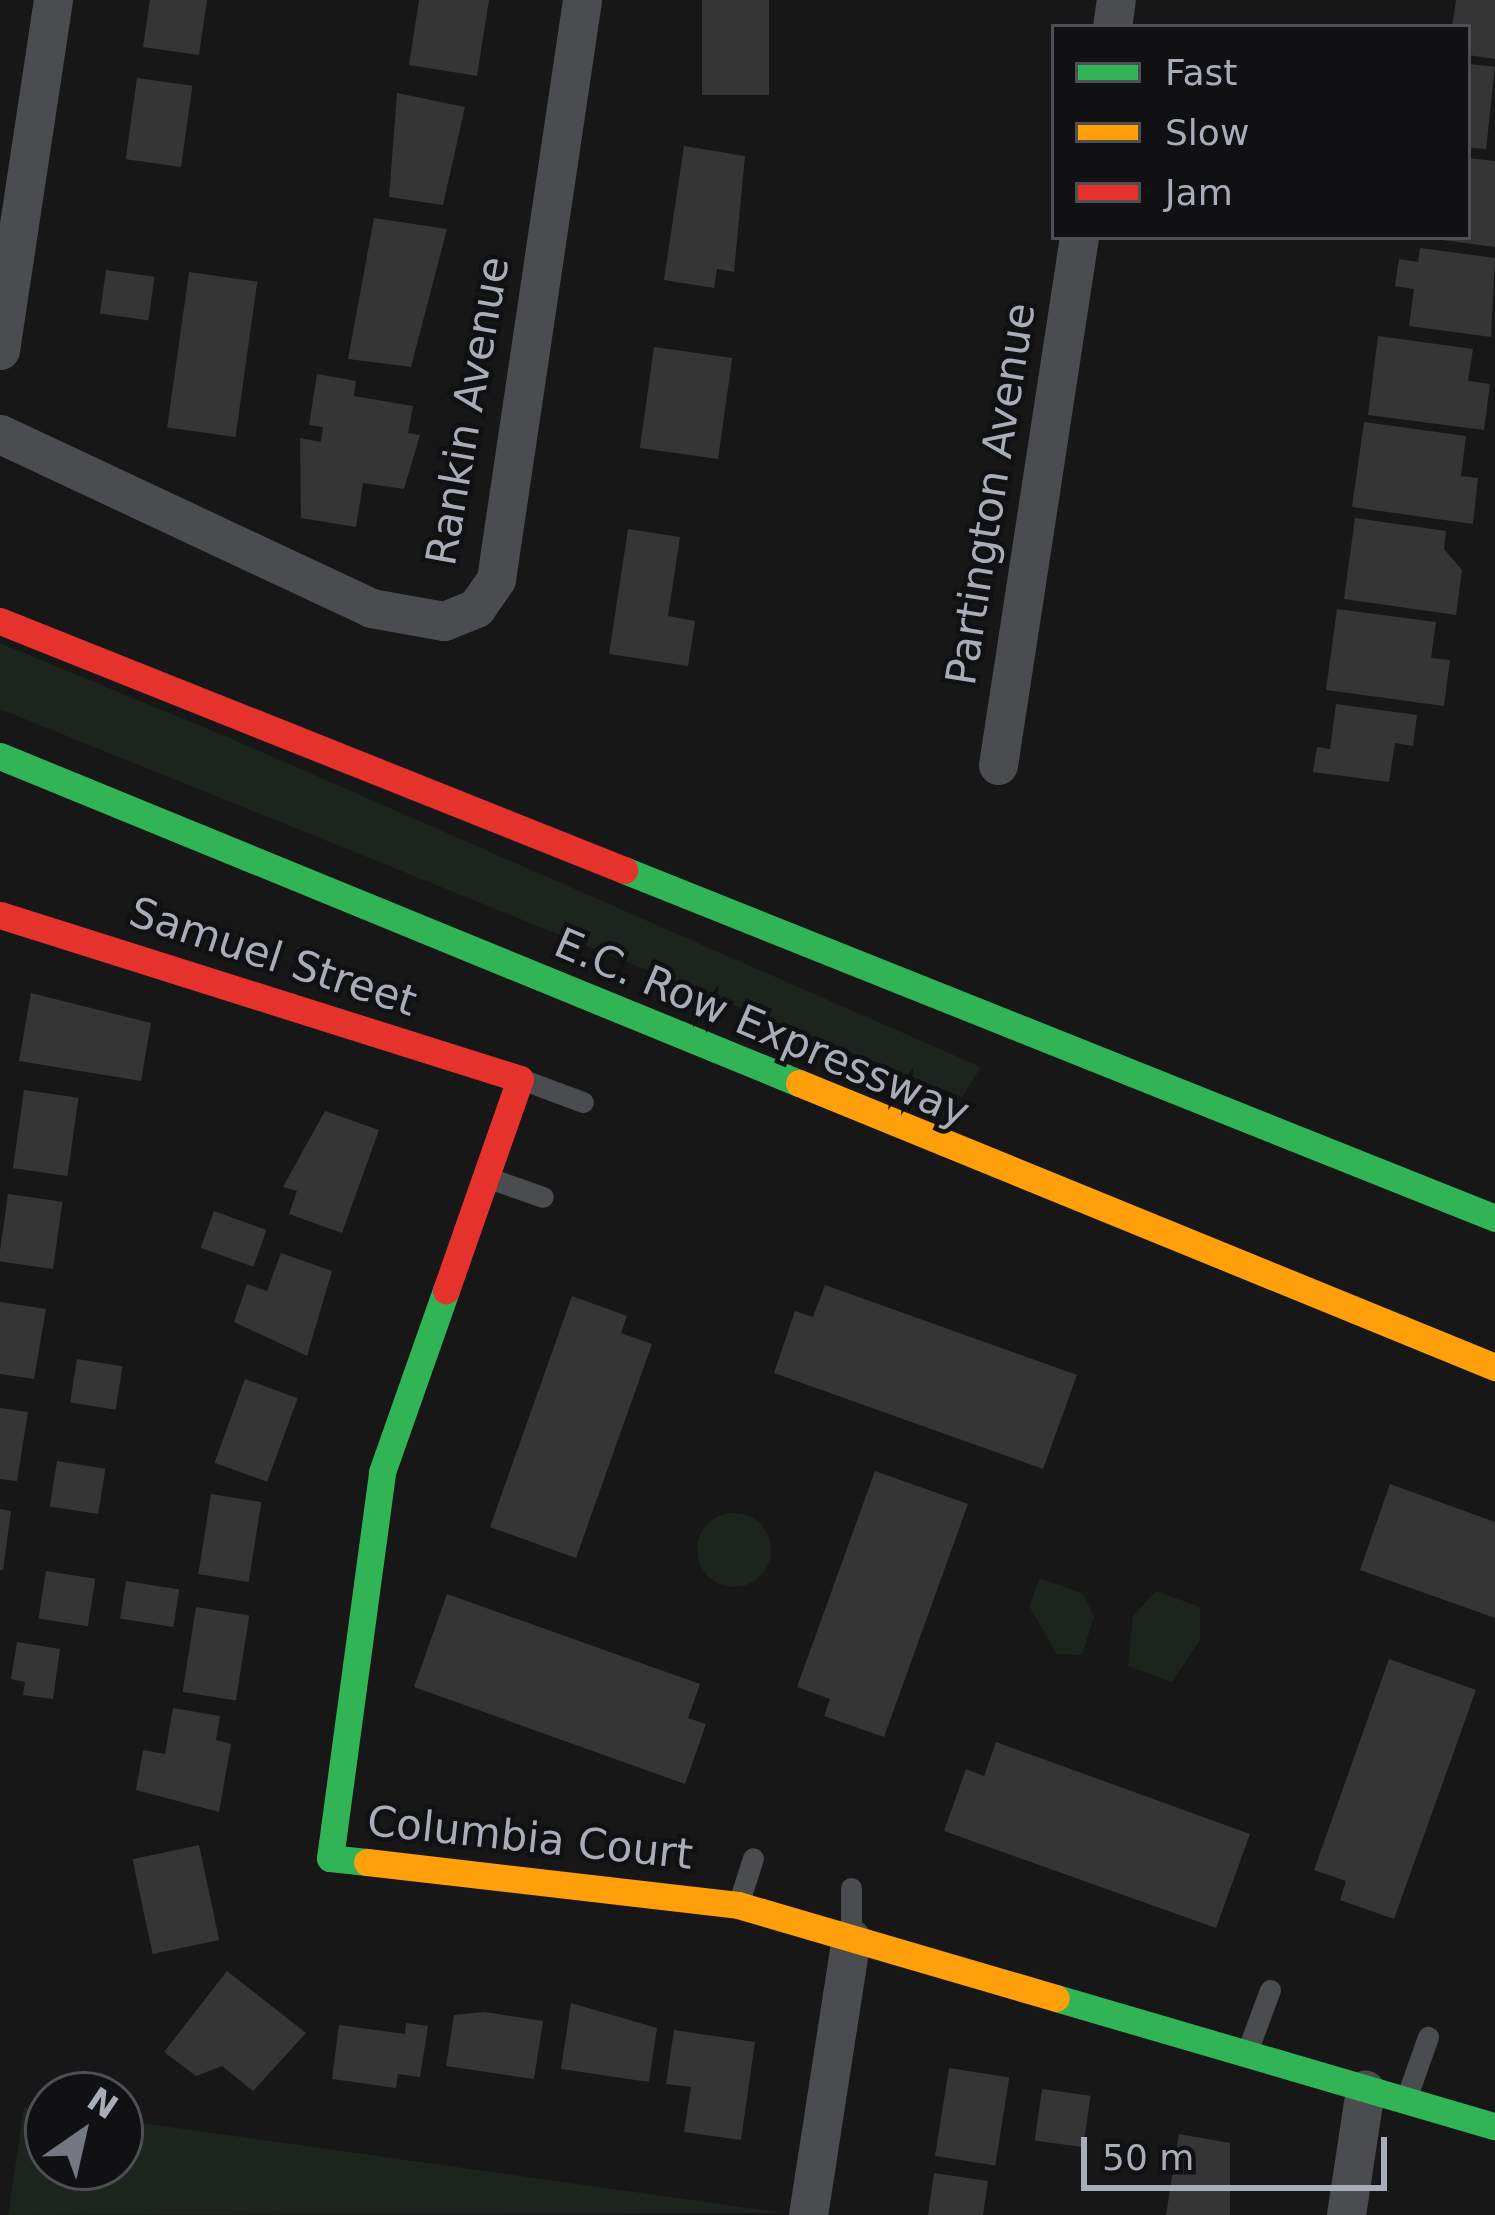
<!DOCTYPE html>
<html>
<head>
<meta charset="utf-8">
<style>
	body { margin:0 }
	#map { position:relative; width:1495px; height:2215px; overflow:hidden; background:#171717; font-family:"DejaVu Sans",sans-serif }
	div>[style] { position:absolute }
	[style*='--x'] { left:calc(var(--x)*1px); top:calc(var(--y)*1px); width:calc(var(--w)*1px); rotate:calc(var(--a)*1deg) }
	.green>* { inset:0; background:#1d241e }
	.round { border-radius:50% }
	.building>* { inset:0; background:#353536; transform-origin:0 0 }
	.lane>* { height:21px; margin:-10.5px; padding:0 10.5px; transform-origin:10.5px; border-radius:10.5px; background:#4b4c50 }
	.street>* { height:39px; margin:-19.5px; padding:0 19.5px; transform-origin:19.5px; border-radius:19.5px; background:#4b4c50 }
	.fast>* { height:27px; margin:-13.5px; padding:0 13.5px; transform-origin:13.5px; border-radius:13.5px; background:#30b455 }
	.slow>* { height:27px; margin:-13.5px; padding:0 13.5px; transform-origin:13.5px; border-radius:13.5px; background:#ff9f0a }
	.jam>* { height:27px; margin:-13.5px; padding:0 13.5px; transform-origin:13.5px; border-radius:13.5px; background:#e5322d }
	span { translate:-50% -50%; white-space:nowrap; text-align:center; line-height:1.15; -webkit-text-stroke:9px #111113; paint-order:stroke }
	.street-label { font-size:42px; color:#a8adb8 }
	.legend { position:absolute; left:1051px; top:24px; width:420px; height:216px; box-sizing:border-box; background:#111113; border:3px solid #4d4f55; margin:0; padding:15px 21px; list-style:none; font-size:36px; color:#a8adb8 }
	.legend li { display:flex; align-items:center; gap:24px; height:60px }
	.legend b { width:60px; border:3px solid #4d4f55 }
	.north { position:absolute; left:24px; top:2071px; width:120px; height:120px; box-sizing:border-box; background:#111113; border:3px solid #4d4f55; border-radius:50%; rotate:34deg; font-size:33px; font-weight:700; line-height:48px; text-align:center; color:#a8adb8 }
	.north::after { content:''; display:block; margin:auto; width:42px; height:54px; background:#757880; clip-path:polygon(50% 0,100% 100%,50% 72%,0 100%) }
	.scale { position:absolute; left:1081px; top:2137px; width:306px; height:54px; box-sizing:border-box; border:6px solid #a8adb8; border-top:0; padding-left:15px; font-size:36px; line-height:42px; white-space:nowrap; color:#a8adb8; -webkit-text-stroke:9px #111113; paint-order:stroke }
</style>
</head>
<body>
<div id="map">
	<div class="green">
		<div style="clip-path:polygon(0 643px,232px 739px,981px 1067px,962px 1097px,0 709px)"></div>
		<div class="round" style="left:697px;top:1513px;width:74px;height:74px"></div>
		<div style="clip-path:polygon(1040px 1578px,1083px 1594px,1094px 1617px,1082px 1655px,1057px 1654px,1029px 1606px)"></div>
		<div style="clip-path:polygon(1156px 1591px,1200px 1607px,1200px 1640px,1172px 1682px,1128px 1666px,1133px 1616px)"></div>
		<div style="clip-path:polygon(24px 2107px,48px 2110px,48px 2167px,120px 2167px,120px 2120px,784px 2213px,8px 2215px)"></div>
	</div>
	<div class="building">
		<div style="clip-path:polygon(150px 0,207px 0,199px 55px,143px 47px)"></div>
		<div style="clip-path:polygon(419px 0,489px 0,477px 76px,409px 65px)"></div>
		<div style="left:702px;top:0;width:67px;height:95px"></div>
		<div style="clip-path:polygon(1456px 0,1495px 0,1495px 59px,1468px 55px,1468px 27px,1452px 27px)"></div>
		<div style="left:1468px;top:64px;width:27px;height:83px;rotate:6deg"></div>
		<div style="left:137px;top:78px;width:56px;height:82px;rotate:8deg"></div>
		<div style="clip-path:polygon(397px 93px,465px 107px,443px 205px,389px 197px)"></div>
		<div style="clip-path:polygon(684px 146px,745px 156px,734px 272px,717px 269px,714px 288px,664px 280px)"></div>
		<div style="clip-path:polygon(1468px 158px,1495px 161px,1495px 247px,1442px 240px,1468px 237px)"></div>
		<div style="clip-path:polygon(374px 218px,447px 229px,411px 367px,348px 359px)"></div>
		<div style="clip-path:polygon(1420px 248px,1495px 258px,1491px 337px,1409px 326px,1414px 289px,1395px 286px,1399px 259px,1418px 262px)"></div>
		<div style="left:106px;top:270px;width:49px;height:44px;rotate:8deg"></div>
		<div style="left:189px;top:272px;width:69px;height:157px;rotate:8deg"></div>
		<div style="clip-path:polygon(1378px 336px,1473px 349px,1468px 381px,1490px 384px,1484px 430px,1368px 415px)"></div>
		<div style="left:654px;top:347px;width:79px;height:102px;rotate:8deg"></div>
		<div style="clip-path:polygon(317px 374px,356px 381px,354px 396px,413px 406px,408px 433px,420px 435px,404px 489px,363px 483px,356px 527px,301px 518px,300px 438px,321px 442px,323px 427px,309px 425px)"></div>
		<div style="clip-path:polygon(1364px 422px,1466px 436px,1461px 476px,1478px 478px,1473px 524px,1352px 507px)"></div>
		<div style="clip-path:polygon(1355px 518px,1446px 531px,1444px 549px,1462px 570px,1456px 615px,1344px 599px)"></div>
		<div style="clip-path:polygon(628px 529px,680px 537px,668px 616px,695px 621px,688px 666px,609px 654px)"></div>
		<div style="clip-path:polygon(1337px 609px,1436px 622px,1431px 658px,1450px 660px,1444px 706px,1326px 690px)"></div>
		<div style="clip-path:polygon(1336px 704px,1417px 715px,1413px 746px,1395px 743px,1389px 782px,1313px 772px,1317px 747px,1330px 749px)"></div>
		<div style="clip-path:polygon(31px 993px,151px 1023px,141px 1081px,19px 1061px)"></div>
		<div style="left:24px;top:1090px;width:55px;height:79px;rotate:8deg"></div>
		<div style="clip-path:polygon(325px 1111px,379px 1130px,342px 1233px,289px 1214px,297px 1191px,283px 1187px)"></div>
		<div style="left:8px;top:1194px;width:55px;height:68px;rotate:8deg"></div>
		<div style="left:214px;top:1211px;width:56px;height:39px;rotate:20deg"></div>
		<div style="clip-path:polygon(281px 1253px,332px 1271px,307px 1356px,234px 1322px,247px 1284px,267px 1291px)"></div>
		<div style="clip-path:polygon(825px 1285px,1077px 1375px,1043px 1469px,774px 1373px,795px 1311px,813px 1317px)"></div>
		<div style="clip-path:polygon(572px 1296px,627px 1316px,621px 1333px,652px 1344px,576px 1558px,490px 1527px)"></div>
		<div style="clip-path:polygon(0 1302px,46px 1309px,34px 1379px,0 1374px)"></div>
		<div style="left:77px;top:1359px;width:46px;height:44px;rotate:9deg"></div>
		<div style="left:245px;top:1379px;width:56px;height:89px;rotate:20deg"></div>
		<div style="clip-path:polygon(0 1408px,28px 1412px,17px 1481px,0 1479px)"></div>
		<div style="left:57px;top:1461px;width:49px;height:46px;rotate:9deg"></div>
		<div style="clip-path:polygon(875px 1471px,968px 1504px,884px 1737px,824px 1716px,830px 1699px,797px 1687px)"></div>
		<div style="clip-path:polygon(1390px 1484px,1495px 1522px,1495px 1618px,1360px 1570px)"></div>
		<div style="left:211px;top:1494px;width:51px;height:81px;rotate:9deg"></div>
		<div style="clip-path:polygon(0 1509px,11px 1511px,3px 1570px,0 1570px)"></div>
		<div style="left:46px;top:1571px;width:50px;height:48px;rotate:9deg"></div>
		<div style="left:126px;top:1581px;width:54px;height:38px;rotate:9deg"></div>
		<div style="clip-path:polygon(447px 1594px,700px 1684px,688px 1718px,706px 1724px,685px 1784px,414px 1687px)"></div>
		<div style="left:196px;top:1607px;width:54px;height:86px;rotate:9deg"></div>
		<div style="clip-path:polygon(17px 1642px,60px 1649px,53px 1699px,23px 1695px,25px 1682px,11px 1679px)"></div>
		<div style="clip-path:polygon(1389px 1659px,1476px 1690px,1394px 1919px,1340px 1900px,1346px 1881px,1314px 1870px)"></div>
		<div style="clip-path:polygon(173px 1708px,220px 1716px,216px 1740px,231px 1744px,219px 1812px,136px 1790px,143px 1750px,165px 1754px)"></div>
		<div style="clip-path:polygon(996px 1742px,1250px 1834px,1216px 1928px,944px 1831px,966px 1769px,984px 1776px)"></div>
		<div style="left:199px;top:1845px;width:97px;height:68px;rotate:78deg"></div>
		<div style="clip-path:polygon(227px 1971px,306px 2033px,253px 2091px,222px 2066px,196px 2076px,164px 2052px)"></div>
		<div style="clip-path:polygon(571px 2003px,657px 2028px,649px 2082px,561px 2069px)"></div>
		<div style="clip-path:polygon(485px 2012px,543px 2021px,534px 2079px,446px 2066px,454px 2015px)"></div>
		<div style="clip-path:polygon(406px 2023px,428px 2026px,420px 2077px,398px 2074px,396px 2088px,332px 2079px,339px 2025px,405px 2034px)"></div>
		<div style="clip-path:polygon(674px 2030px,755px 2042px,741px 2140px,684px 2132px,691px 2087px,666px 2084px)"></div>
		<div style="left:949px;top:2068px;width:61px;height:89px;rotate:9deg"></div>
		<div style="left:1042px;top:2089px;width:49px;height:52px;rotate:8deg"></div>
		<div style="clip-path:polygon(1179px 2134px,1230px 2143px,1230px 2215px,1166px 2215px)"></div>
		<div style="clip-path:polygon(934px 2173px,988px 2181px,983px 2215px,928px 2215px)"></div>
	</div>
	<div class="lane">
		<div style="--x:521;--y:1079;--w:66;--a:20.4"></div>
		<div style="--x:486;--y:1177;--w:60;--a:19.3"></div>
		<div style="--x:851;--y:1888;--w:48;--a:90"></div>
		<div style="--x:738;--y:1905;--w:49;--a:-72.3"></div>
		<div style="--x:1248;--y:2049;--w:63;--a:-69.6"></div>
		<div style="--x:1406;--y:2099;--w:66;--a:-70.5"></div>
	</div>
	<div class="street">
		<div style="--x:1112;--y:27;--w:27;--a:-82"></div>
		<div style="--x:0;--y:350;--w:354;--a:-81.4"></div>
		<div style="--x:0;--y:434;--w:410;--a:25.1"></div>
		<div style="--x:371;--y:608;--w:74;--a:10.1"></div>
		<div style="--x:444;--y:621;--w:35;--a:-22"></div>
		<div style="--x:476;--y:608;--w:35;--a:-55"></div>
		<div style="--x:496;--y:579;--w:585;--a:-81.55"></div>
		<div style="--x:998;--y:765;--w:534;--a:-81.28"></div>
		<div style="--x:808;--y:2215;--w:280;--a:-81.2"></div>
		<div style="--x:1346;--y:2215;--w:127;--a:-81.4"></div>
	</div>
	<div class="fast">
		<div style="--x:0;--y:756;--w:863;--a:22.26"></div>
		<div style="--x:624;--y:870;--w:938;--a:21.78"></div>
		<div style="--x:367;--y:1862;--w:37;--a:-174"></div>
		<div style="--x:330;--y:1858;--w:389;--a:-82.3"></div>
		<div style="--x:382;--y:1472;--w:193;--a:-70.6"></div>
		<div style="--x:1056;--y:1998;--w:457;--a:16.3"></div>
	</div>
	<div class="slow">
		<div style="--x:799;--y:1083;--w:752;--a:22.2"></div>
		<div style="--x:367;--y:1862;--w:373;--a:6.6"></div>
		<div style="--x:738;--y:1905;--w:331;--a:16.3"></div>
	</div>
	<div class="jam">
		<div style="--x:0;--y:621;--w:672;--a:21.75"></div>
		<div style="--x:0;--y:915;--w:545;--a:17.5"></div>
		<div style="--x:520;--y:1079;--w:224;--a:109.3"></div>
	</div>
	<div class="street-label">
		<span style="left:468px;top:411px;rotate:-80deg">Rankin Avenue</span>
		<span style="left:991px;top:494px;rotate:-81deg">Partington Avenue</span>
		<span style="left:273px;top:957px;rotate:18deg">Samuel Street</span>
		<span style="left:762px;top:1028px;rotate:23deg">E.C. Row Expressway</span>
		<span style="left:530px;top:1838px;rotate:6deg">Columbia Court</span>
	</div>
	<ul class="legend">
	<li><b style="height:15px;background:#30b455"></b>Fast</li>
	<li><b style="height:15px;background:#ff9f0a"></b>Slow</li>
	<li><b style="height:15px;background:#e5322d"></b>Jam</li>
	</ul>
	<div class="north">N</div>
	<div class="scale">50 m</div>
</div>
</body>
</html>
